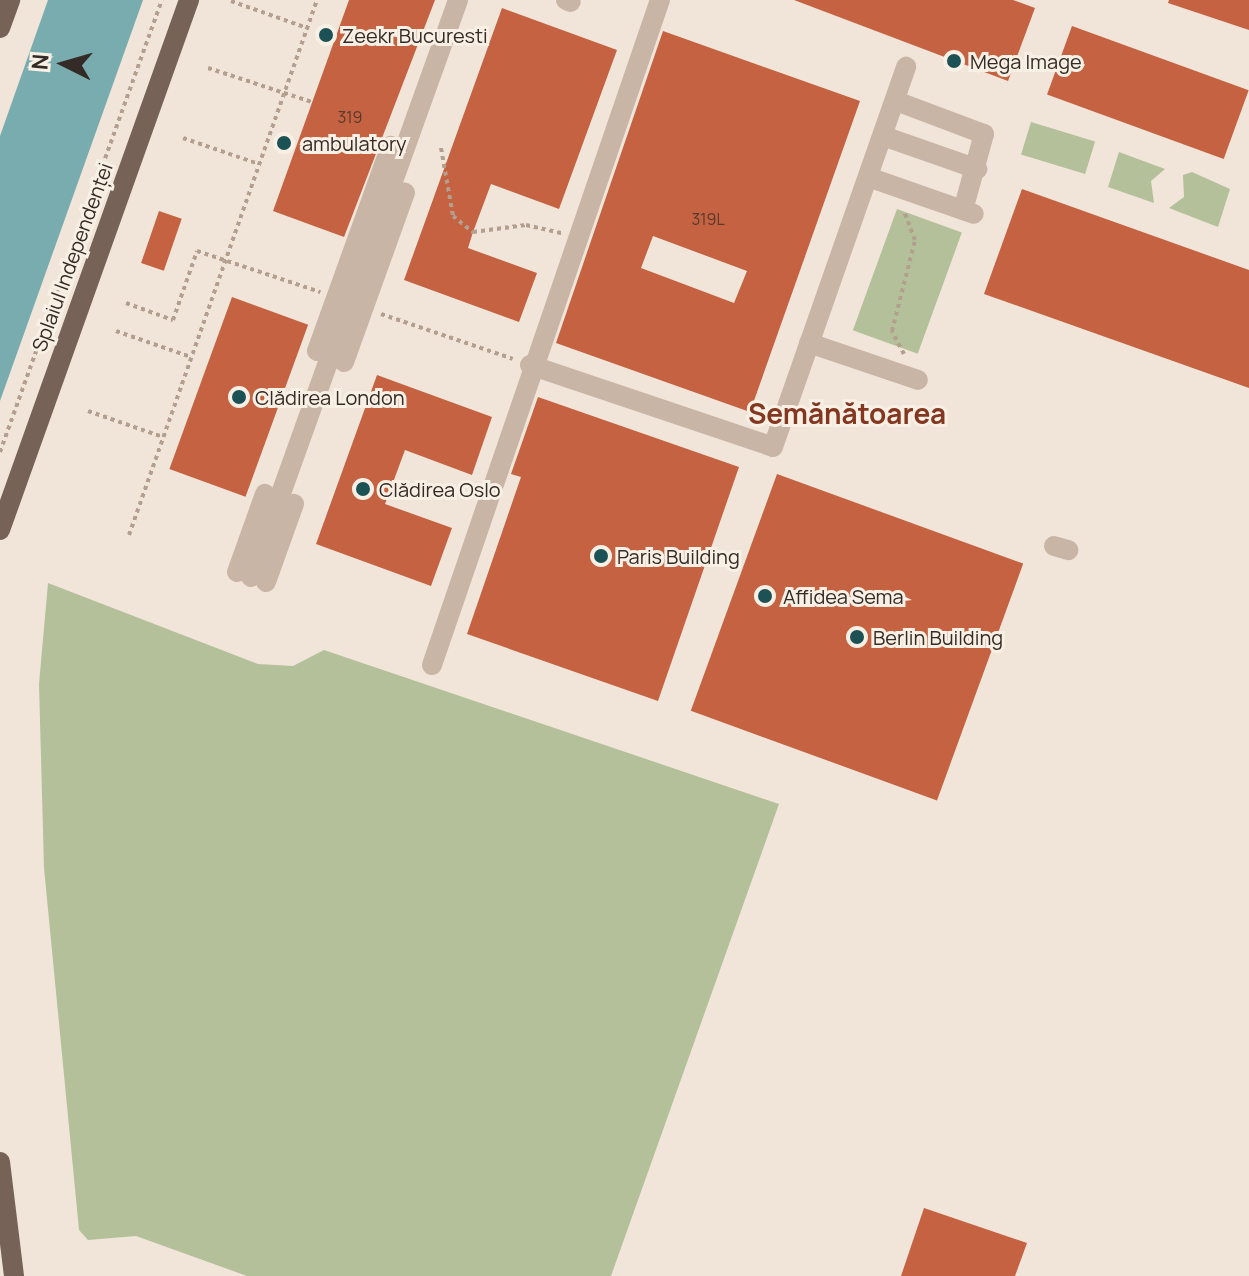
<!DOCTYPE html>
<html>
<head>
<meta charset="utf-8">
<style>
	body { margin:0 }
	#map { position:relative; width:1249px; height:1276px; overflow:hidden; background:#f1e5d9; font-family:Manrope,sans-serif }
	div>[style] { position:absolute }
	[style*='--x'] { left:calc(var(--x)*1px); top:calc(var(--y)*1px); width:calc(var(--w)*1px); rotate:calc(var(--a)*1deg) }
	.green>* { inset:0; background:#b3c099; transform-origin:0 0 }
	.water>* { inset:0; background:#78acae }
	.building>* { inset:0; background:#c56242; transform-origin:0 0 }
	.path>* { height:4px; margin-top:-2px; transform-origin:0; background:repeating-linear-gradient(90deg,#b49f8f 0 4px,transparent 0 8px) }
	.minor>* { height:20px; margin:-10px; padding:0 10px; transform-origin:10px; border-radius:10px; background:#c9b5a5 }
	.major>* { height:20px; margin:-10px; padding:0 10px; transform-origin:10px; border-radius:10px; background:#766257 }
	.dots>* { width:22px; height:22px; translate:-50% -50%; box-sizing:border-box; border:4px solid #f9f0e5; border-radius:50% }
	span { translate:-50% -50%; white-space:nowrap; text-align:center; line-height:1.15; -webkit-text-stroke:6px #f9f0e5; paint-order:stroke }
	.number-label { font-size:16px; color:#58392d }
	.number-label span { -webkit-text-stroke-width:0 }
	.poi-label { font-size:20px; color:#342b26 }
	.left { translate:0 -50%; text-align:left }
	.street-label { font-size:20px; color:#342b26 }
	.district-label { font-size:28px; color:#833720; font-weight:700 }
	.north { position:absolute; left:24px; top:24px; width:80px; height:80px; -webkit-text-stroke:6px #f9f0e5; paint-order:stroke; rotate:275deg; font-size:22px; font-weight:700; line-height:32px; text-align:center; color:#342b26 }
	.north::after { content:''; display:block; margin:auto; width:28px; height:36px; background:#342b26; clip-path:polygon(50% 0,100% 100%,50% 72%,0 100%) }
</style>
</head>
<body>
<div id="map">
	<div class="green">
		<div style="left:1031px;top:122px;width:67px;height:34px;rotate:17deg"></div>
		<div style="clip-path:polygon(1119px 152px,1165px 169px,1151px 181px,1154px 203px,1108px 187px)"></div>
		<div style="clip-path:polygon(1192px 172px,1230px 189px,1218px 227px,1169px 208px,1184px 197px,1183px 175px)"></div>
		<div style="left:897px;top:209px;width:69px;height:129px;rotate:20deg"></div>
		<div style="clip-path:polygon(48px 583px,258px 664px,293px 666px,324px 650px,779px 804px,611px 1276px,247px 1276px,136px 1236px,88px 1240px,79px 1230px,44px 868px,39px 684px)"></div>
	</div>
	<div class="water">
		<div style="clip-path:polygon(48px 0,143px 0,0 401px,0 136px)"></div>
	</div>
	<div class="building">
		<div style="clip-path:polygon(349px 0,435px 0,344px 237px,273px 211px)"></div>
		<div style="clip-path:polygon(794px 0,1013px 0,1035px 8px,1008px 81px)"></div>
		<div style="clip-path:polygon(1249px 0,1249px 30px,1168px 3px,1169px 0)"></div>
		<div style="clip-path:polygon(502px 8px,617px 50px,559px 209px,491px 184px,473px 232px,468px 248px,537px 273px,519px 322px,404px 280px)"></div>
		<div style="left:1072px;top:26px;width:188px;height:73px;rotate:20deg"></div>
		<div style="clip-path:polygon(evenodd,663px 31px,860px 101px,750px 412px,556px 343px,663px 31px,653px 236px,747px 271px,734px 303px,641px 268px,653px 236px)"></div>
		<div style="clip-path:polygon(1022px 189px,1249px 270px,1249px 388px,984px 294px)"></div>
		<div style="left:159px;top:211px;width:24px;height:55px;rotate:19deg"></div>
		<div style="left:232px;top:297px;width:81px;height:183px;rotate:20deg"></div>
		<div style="clip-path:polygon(377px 375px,492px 417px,472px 475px,405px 450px,385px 504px,452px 528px,431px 586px,316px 544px)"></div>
		<div style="clip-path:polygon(538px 397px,739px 467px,658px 701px,467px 634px,521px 477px,511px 474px)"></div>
		<div style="left:777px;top:474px;width:262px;height:252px;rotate:20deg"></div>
		<div style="clip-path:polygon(924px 1208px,1027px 1243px,1015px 1276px,901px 1276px)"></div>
	</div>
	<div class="path">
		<div style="--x:231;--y:1;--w:81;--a:19.6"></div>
		<div style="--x:208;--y:68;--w:109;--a:18.1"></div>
		<div style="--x:183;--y:138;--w:80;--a:18.9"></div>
		<div style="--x:441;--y:148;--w:69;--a:80"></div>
		<div style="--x:453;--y:216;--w:26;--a:39"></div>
		<div style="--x:473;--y:232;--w:53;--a:-7.5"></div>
		<div style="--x:526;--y:225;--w:37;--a:13"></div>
		<div style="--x:126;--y:303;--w:50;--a:19.9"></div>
		<div style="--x:173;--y:320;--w:73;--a:-70.8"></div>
		<div style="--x:197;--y:251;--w:130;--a:18.4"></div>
		<div style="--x:381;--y:314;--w:139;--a:18.8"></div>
		<div style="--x:116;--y:331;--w:79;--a:19.1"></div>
		<div style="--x:904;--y:354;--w:26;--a:-118"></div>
		<div style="--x:892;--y:331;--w:94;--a:-75.8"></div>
		<div style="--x:915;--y:240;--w:31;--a:-111"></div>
		<div style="--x:88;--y:411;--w:79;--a:19.1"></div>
		<div style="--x:0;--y:452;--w:480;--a:-70.3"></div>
		<div style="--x:129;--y:535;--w:567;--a:-70.64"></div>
	</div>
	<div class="minor">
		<div style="--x:566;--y:0;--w:5;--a:22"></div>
		<div style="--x:896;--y:101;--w:94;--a:20.6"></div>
		<div style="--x:984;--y:134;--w:79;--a:105.4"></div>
		<div style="--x:883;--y:136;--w:100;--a:19.3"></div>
		<div style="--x:868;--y:177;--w:112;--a:19.2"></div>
		<div style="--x:809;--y:343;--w:115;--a:18.7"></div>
		<div style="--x:317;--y:351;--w:218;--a:-70.2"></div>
		<div style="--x:344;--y:362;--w:180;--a:-70.2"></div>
		<div style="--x:530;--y:365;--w:256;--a:18.6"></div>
		<div style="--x:773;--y:447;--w:403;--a:-70.7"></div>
		<div style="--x:1054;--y:546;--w:15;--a:16"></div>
		<div style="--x:237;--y:572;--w:83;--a:-70.3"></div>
		<div style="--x:251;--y:577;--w:613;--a:-70.26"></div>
		<div style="--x:266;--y:582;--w:83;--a:-70.3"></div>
		<div style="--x:432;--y:665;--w:703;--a:-71.08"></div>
	</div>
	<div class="major">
		<div style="--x:0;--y:28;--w:30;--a:-70"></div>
		<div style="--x:0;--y:530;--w:563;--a:-70.37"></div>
		<div style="--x:0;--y:1162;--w:115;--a:83"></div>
	</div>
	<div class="dots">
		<div style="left:326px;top:35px;background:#1c5255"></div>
		<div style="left:954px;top:61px;background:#1c5255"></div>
		<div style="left:284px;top:143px;background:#1c5255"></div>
		<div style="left:239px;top:397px;background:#1c5255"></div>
		<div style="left:363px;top:489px;background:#1c5255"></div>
		<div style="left:601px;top:556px;background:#1c5255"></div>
		<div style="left:765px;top:596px;background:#1c5255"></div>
		<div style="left:857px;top:637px;background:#1c5255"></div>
	</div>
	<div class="number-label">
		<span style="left:350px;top:117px">319</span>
		<span style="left:708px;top:219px">319L</span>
	</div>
	<div class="poi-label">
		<span class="left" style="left:342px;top:35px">Zeekr Bucuresti</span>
		<span class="left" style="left:970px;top:61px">Mega Image</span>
		<span class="left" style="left:302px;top:143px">ambulatory</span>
		<span class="left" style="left:255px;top:397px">Clădirea London</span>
		<span class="left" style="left:379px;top:489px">Clădirea Oslo</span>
		<span class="left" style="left:617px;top:556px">Paris Building</span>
		<span class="left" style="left:783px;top:596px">Affidea Sema</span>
		<span class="left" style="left:873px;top:637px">Berlin Building</span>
	</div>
	<div class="street-label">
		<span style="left:72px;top:257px;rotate:-70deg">Splaiul Independenței</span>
	</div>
	<div class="district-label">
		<span style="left:847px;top:413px">Semănătoarea</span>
	</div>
	<div class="north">N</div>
</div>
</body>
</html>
